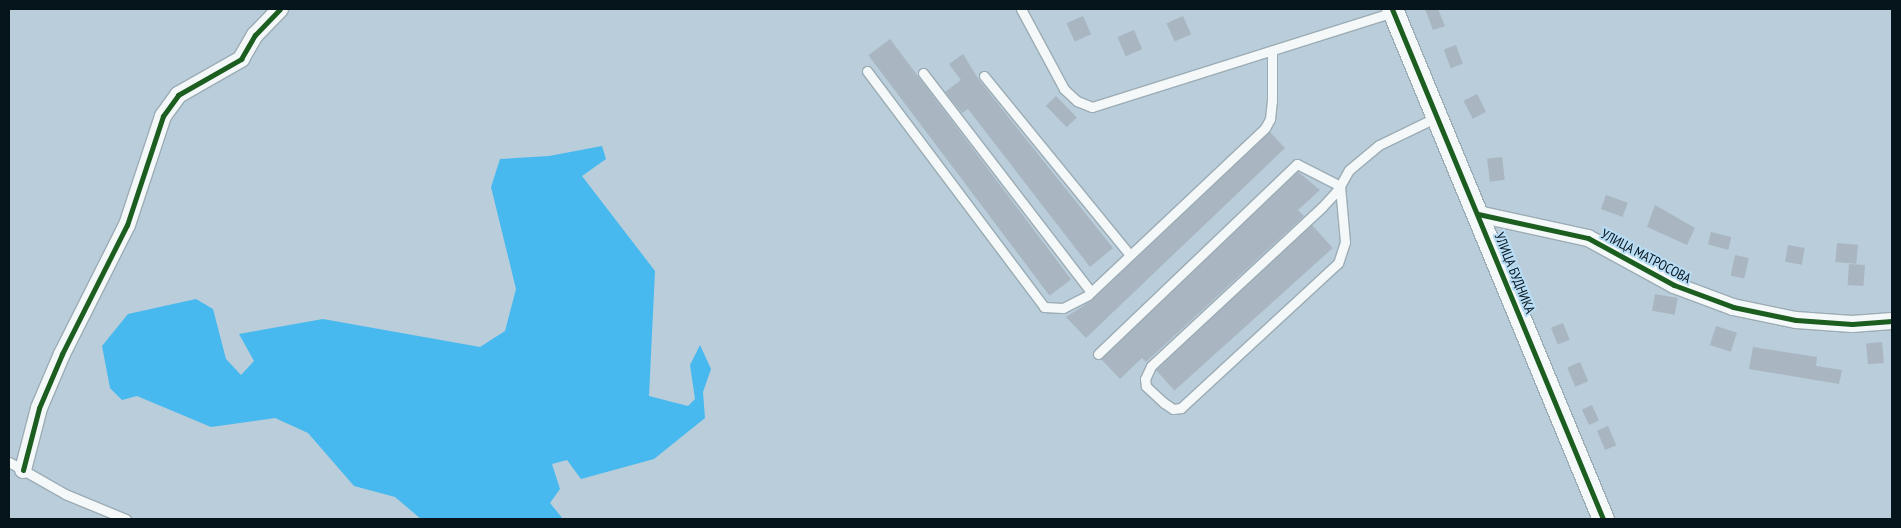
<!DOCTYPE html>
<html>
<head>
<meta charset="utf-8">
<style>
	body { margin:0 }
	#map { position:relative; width:1901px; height:528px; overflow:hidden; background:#b9cdda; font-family:"PT Sans Narrow",sans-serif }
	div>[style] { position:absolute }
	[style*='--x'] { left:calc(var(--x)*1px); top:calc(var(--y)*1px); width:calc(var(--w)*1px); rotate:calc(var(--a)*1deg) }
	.water>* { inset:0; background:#47b9ef }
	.building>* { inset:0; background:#a9b6c1; transform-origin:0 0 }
	.roads { filter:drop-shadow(1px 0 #9cacb5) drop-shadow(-1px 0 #9cacb5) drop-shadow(0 1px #9cacb5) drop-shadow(0 -1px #9cacb5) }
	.service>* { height:9px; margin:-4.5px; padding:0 4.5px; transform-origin:4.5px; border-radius:4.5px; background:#f4f8f9 }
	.minor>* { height:16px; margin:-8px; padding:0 8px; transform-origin:8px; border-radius:8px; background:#f4f8f9 }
	.tertiary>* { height:21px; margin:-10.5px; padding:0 10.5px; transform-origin:10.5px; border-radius:10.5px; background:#f4f8f9 }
	.cycleway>* { height:5px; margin:-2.5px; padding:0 2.5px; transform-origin:2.5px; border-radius:2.5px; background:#1b5e20 }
	span { translate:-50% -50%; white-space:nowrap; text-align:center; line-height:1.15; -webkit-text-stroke:4px #b8ddf5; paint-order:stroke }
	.street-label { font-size:14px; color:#06141c }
	.frame { position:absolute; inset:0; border:10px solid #06141c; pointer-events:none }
</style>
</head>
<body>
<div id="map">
	<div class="water">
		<div style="clip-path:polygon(602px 146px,606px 159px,582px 176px,655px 271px,649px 396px,688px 406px,695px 399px,690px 365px,700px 345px,711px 369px,703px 392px,705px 418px,654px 459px,581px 479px,567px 460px,552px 464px,560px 489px,550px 503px,563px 519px,421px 519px,395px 497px,354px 486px,308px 433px,275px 418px,211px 427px,137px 396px,122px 400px,110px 388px,102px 346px,128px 314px,196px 299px,213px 309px,226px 359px,241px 375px,254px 361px,239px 334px,323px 319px,480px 347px,505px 331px,516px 289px,491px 187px,500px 159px,549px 156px)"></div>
	</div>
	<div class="building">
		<div style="clip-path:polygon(1425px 9px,1438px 9px,1445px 26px,1433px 30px)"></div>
		<div style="left:1083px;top:16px;width:20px;height:18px;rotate:66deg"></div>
		<div style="left:1183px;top:16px;width:20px;height:18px;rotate:66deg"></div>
		<div style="left:1134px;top:30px;width:21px;height:18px;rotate:67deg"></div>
		<div style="left:890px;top:39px;width:301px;height:27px;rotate:53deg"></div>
		<div style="left:1456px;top:45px;width:20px;height:13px;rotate:70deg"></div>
		<div style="clip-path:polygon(963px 54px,979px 80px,1113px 248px,1090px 267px,968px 109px,962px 113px,945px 92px,961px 80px,949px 64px)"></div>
		<div style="left:1477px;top:94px;width:20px;height:15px;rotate:63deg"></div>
		<div style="left:1056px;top:96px;width:30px;height:14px;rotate:46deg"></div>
		<div style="clip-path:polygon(1270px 132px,1285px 148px,1086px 338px,1066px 317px,1092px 300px)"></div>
		<div style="left:1502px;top:157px;width:23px;height:15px;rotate:83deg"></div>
		<div style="clip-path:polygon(1298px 172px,1320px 190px,1298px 210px,1304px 216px,1146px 362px,1142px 358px,1120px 379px,1101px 359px)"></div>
		<div style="left:1606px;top:195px;width:23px;height:15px;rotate:20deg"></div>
		<div style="clip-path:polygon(1655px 205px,1695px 228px,1687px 245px,1647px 227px)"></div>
		<div style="left:1312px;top:225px;width:31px;height:213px;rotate:48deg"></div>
		<div style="left:1711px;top:232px;width:21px;height:13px;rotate:14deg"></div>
		<div style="left:1837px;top:243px;width:21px;height:19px;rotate:5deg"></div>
		<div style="left:1788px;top:245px;width:17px;height:17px;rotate:10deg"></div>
		<div style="left:1735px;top:255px;width:14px;height:21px;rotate:12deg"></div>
		<div style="left:1849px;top:264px;width:16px;height:21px;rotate:4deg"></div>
		<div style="left:1655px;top:294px;width:23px;height:17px;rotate:10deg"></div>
		<div style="left:1563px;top:323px;width:18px;height:13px;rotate:68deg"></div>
		<div style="left:1716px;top:326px;width:22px;height:20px;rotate:18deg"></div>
		<div style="left:1882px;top:342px;width:21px;height:16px;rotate:85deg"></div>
		<div style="clip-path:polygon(1753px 347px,1817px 357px,1816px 366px,1842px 370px,1839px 384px,1749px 369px)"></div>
		<div style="left:1580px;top:362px;width:21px;height:14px;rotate:67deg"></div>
		<div style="left:1592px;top:405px;width:17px;height:11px;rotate:66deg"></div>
		<div style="left:1608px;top:426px;width:21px;height:12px;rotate:67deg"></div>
	</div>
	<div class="roads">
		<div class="service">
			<div style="--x:1021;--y:9;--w:91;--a:61.7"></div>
			<div style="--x:1064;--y:89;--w:18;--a:43"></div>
			<div style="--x:1077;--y:101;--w:16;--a:22"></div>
			<div style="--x:1092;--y:107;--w:317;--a:-17.5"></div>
			<div style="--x:867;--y:71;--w:295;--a:53.1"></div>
			<div style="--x:1044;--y:307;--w:19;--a:3"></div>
			<div style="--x:1063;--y:308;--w:28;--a:-27"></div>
			<div style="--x:1088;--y:295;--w:243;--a:-43.3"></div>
			<div style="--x:1265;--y:128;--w:10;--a:-61"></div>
			<div style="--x:1270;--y:119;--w:18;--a:-84"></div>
			<div style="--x:1272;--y:101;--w:49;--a:-90"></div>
			<div style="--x:923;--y:73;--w:276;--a:52.5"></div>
			<div style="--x:984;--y:76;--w:231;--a:50.8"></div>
			<div style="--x:1098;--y:354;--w:275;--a:-43.7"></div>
			<div style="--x:1297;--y:164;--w:48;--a:27.1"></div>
			<div style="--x:1340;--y:186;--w:56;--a:84.9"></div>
			<div style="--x:1345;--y:242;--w:22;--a:108"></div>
			<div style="--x:1338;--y:263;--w:214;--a:137.3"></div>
			<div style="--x:1181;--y:408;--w:8;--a:173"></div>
			<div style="--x:1173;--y:409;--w:11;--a:-146"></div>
			<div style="--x:1164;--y:403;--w:25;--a:-137"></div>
			<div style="--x:1146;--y:386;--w:7;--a:-98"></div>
			<div style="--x:1145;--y:379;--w:14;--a:-65"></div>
			<div style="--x:1151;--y:366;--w:233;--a:-42.9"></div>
			<div style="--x:1322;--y:207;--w:21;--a:-47"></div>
			<div style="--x:1336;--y:192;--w:7;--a:-56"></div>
			<div style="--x:1340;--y:186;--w:18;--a:-61"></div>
			<div style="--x:1349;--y:170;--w:39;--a:-40"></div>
			<div style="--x:1379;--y:145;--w:64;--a:-25.8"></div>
			<div style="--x:9;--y:462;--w:64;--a:29.7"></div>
			<div style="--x:65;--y:494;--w:66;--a:22.3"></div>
		</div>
		<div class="minor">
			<div style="--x:1478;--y:214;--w:113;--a:12.3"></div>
			<div style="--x:1588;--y:238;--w:98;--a:28.7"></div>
			<div style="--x:1674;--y:285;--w:63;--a:20.4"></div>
			<div style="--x:1733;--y:307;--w:64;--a:11.7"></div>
			<div style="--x:1796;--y:320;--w:56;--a:4.1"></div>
			<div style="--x:1852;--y:324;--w:40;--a:-4.3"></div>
			<div style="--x:23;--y:470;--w:64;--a:-75.5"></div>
			<div style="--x:39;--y:408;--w:59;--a:-66.9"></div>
			<div style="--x:62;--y:354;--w:144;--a:-63.3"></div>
			<div style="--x:127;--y:225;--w:115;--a:-71.7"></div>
			<div style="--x:163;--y:116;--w:26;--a:-54"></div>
			<div style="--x:178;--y:95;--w:73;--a:-29.7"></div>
			<div style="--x:241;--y:59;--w:28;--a:-60"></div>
			<div style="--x:255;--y:35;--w:36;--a:-46"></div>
		</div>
		<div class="tertiary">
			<div style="--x:1392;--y:9;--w:552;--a:67.52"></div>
		</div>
	</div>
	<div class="cycleway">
		<div style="--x:1392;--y:9;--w:552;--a:67.52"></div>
		<div style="--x:1478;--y:214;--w:113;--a:12.3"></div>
		<div style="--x:1588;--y:238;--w:98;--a:28.7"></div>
		<div style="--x:1674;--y:285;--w:63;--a:20.4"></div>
		<div style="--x:1733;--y:307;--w:64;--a:11.7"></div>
		<div style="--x:1796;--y:320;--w:56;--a:4.1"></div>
		<div style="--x:1852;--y:324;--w:40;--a:-4.3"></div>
		<div style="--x:23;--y:470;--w:64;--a:-75.5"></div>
		<div style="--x:39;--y:408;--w:59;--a:-66.9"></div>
		<div style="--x:62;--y:354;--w:144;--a:-63.3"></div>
		<div style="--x:127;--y:225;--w:115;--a:-71.7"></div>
		<div style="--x:163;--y:116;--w:26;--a:-54"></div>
		<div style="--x:178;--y:95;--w:73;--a:-29.7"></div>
		<div style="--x:241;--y:59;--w:28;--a:-60"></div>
		<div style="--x:255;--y:35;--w:36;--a:-46"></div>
	</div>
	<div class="street-label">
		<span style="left:1646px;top:256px;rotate:28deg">УЛИЦА МАТРОСОВА</span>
		<span style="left:1515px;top:273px;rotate:68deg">УЛИЦА БУДНИКА</span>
	</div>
	<div class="frame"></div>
</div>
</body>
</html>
